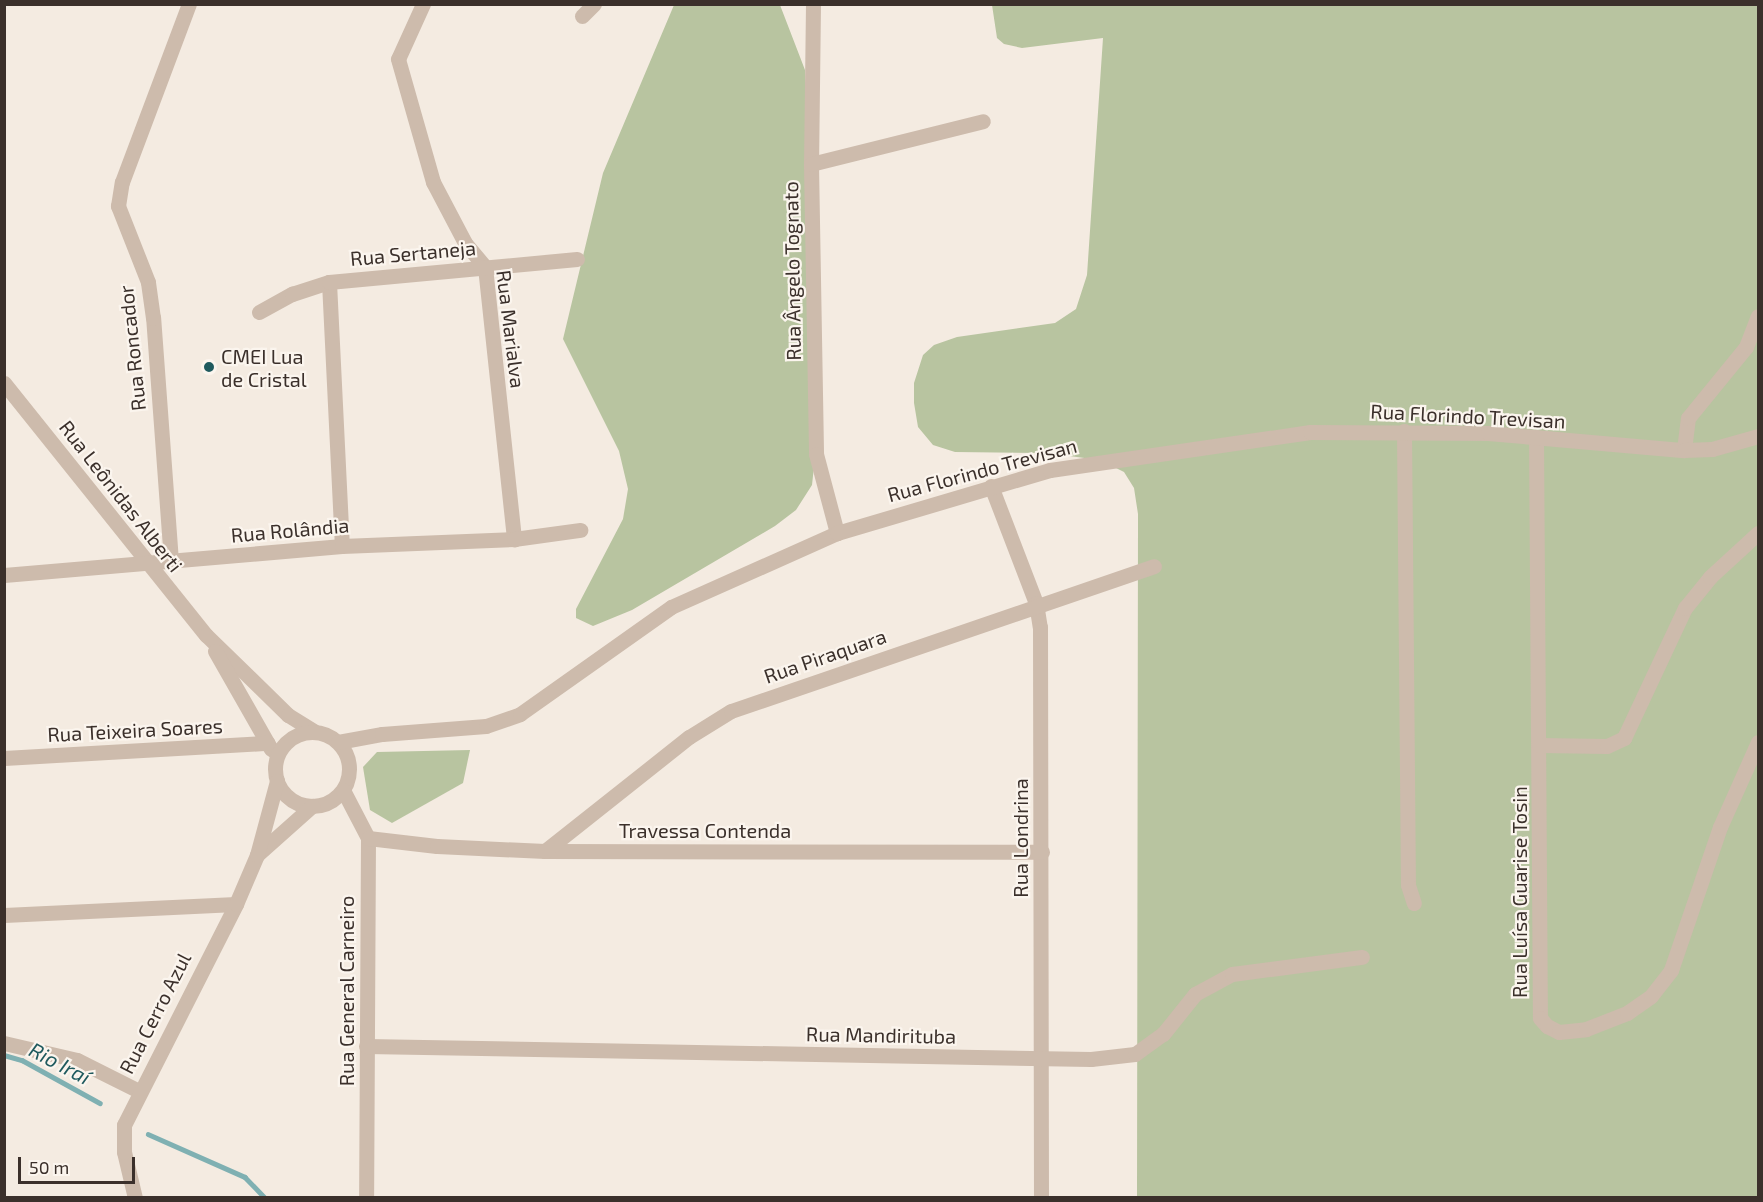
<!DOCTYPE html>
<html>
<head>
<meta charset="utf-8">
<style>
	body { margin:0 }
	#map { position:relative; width:1763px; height:1202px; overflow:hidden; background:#f4ebe1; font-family:"Exo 2",sans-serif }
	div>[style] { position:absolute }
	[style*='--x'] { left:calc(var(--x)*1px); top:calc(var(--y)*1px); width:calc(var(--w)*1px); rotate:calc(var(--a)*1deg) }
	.green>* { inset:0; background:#b8c4a0 }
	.stream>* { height:4.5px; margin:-2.25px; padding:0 2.25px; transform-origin:2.25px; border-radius:2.25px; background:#7fb0b2 }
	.minor>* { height:15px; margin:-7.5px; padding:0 7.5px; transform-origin:7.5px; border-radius:7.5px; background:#cdbbac }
	.minor>.ring { margin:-7.5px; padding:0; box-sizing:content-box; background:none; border:15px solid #cdbbac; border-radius:50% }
	.dots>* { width:16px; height:16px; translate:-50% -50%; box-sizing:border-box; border:3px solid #fbf5ee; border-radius:50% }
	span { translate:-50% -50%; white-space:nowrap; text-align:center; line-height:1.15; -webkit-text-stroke:4.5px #fbf5ee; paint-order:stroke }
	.street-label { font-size:20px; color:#3b302b }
	.poi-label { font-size:20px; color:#3b302b }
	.left { translate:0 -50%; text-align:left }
	.water-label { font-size:21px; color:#1f5a5e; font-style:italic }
	.frame { position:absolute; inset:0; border:6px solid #3b302b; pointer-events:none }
	.scale { position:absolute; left:18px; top:1157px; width:117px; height:27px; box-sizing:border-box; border:3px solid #3b302b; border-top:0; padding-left:8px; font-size:18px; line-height:21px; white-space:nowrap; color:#3b302b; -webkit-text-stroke:4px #fbf5ee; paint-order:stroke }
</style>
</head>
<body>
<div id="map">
	<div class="green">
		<div style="clip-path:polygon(674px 5px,780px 5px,805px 70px,817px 439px,812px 485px,796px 510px,775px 526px,632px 610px,593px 626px,576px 618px,576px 609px,623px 519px,628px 489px,619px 451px,563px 339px,603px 173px)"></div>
		<div style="clip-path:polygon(992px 5px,1758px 5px,1758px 1197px,1137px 1197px,1138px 514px,1134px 488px,1124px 472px,1100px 460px,1046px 453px,955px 452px,933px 445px,918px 427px,914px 403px,914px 383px,923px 355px,934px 345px,957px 337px,1055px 323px,1076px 309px,1087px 275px,1103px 38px,1022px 48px,1004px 44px,997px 38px)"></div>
		<div style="clip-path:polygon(470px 750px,463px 783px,392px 823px,370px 810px,363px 767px,377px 752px)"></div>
	</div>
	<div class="stream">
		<div style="--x:4;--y:1055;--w:19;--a:16"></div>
		<div style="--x:22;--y:1060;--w:89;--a:28.9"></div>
		<div style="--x:148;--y:1134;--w:106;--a:23.9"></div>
		<div style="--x:245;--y:1177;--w:29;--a:46"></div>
	</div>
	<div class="minor">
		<div style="--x:423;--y:4;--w:60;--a:114.4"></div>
		<div style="--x:398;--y:59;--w:128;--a:74.1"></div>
		<div style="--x:433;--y:182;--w:69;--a:62.3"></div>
		<div style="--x:465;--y:243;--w:31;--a:50"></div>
		<div style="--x:485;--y:267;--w:274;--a:83.9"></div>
		<div style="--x:813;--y:4;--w:160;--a:90.7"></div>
		<div style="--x:811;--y:164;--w:290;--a:89"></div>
		<div style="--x:816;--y:454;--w:82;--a:75.1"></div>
		<div style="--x:582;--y:16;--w:17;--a:-45"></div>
		<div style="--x:811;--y:164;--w:177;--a:-14"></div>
		<div style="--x:329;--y:282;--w:264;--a:87.2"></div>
		<div style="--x:259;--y:312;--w:38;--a:-29"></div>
		<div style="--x:292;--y:294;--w:39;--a:-18"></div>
		<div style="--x:329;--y:282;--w:249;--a:-5.3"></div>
		<div style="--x:4;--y:383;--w:323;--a:51.3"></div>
		<div style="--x:206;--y:635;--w:115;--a:44.3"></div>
		<div style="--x:288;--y:715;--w:32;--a:32"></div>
		<div style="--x:1404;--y:431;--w:454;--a:89.5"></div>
		<div style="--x:1408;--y:885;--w:19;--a:72"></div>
		<div style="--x:1536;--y:437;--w:581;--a:89.61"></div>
		<div style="--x:1540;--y:1018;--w:11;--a:49"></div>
		<div style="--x:1547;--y:1026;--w:13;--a:27"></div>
		<div style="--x:1559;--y:1032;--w:27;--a:-6"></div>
		<div style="--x:1586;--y:1029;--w:44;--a:-21.3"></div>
		<div style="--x:1627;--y:1013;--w:29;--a:-35"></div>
		<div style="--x:1651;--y:996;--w:33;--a:-52"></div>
		<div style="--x:1671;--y:970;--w:151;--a:-71.1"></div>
		<div style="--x:1720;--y:827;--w:93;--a:-65.9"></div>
		<div style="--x:1684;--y:450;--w:32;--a:-83"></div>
		<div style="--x:1688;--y:418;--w:92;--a:-50.8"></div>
		<div style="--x:1746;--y:347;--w:33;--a:-69"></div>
		<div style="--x:991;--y:486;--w:125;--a:69"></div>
		<div style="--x:1036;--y:603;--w:24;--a:81"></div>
		<div style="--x:1040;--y:627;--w:571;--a:89.9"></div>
		<div style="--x:171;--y:561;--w:244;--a:-94.2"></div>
		<div style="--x:153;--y:318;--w:36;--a:-98"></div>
		<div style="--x:148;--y:282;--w:82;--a:-111.5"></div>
		<div style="--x:118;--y:206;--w:24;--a:-81"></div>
		<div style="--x:122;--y:182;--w:190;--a:-69.4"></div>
		<div style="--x:4;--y:575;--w:339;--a:-4.9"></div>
		<div style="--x:342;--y:546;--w:172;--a:-2.3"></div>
		<div style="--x:514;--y:539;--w:67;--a:-7.8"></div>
		<div style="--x:215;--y:651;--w:113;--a:60.3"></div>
		<div class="ring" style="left:275px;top:732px;width:59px;height:59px"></div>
		<div style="--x:338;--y:742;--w:45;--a:-10.3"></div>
		<div style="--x:382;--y:734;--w:104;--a:-4.4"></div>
		<div style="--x:486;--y:726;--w:36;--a:-19"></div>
		<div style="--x:520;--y:714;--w:185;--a:-35.3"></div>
		<div style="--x:671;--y:607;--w:182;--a:-24"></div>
		<div style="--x:837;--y:533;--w:222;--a:-16.5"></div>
		<div style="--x:1050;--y:470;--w:263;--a:-8.3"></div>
		<div style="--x:1310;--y:432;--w:178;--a:0.3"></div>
		<div style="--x:1488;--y:433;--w:197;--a:5"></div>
		<div style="--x:1684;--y:450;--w:28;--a:-2"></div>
		<div style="--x:1712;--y:449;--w:48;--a:-15.8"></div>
		<div style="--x:1539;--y:745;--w:68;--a:0.8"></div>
		<div style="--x:1607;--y:746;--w:19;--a:-25"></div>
		<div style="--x:1624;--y:738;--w:144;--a:-64.9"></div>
		<div style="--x:1685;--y:608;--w:40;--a:-51"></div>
		<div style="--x:1710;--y:577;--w:65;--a:-42.5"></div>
		<div style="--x:4;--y:758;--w:264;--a:-3.3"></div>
		<div style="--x:343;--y:790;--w:54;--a:62.5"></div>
		<div style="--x:368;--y:838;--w:360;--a:90.3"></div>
		<div style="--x:368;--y:838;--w:69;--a:6.6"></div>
		<div style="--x:437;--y:846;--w:108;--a:2.7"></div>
		<div style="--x:545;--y:851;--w:497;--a:0.1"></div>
		<div style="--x:545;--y:851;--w:184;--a:-38.4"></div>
		<div style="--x:689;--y:737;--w:49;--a:-31.8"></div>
		<div style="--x:731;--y:711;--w:447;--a:-18.9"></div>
		<div style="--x:257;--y:855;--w:74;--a:-41.7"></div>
		<div style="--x:4;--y:915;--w:232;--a:-2.7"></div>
		<div style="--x:4;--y:1043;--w:75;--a:13.1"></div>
		<div style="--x:77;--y:1060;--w:69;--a:26.6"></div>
		<div style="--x:366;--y:1046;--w:725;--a:1.03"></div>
		<div style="--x:1091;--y:1059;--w:44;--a:-6.5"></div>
		<div style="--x:1135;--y:1054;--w:34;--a:-36"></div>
		<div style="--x:1163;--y:1034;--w:51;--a:-51.3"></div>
		<div style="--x:1195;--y:994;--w:42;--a:-28.4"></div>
		<div style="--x:1232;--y:974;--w:131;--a:-7.5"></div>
		<div style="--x:135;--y:1198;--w:47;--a:-103.4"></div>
		<div style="--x:124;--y:1152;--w:27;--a:-90"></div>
		<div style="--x:124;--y:1125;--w:248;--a:-63.1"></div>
		<div style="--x:236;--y:904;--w:53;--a:-66.8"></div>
		<div style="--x:257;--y:855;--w:77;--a:-74.9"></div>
	</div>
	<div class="dots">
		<div style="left:209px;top:367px;background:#1f5a5e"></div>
	</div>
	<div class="street-label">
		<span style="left:413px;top:253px;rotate:-5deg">Rua Sertaneja</span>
		<span style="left:792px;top:271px;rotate:-91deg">Rua Ângelo Tognato</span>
		<span style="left:511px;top:329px;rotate:83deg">Rua Marialva</span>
		<span style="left:132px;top:348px;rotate:-96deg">Rua Roncador</span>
		<span style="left:1468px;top:416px;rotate:3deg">Rua Florindo Trevisan</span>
		<span style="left:982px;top:470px;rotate:-15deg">Rua Florindo Trevisan</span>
		<span style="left:121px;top:496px;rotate:52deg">Rua Leônidas Alberti</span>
		<span style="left:290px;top:530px;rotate:-5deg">Rua Rolândia</span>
		<span style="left:825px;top:656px;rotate:-19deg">Rua Piraquara</span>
		<span style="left:135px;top:730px;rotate:-3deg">Rua Teixeira Soares</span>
		<span style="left:705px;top:830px">Travessa Contenda</span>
		<span style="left:1020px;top:838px;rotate:-90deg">Rua Londrina</span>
		<span style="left:1519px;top:892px;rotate:-90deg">Rua Luísa Guarise Tosin</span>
		<span style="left:346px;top:991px;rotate:-90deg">Rua General Carneiro</span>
		<span style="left:155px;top:1013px;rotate:-63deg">Rua Cerro Azul</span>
		<span style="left:881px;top:1035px;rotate:1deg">Rua Mandirituba</span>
	</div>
	<div class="poi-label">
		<span class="left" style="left:221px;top:368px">CMEI Lua<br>de Cristal</span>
	</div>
	<div class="water-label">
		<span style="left:60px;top:1063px;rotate:28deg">Rio Iraí</span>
	</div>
	<div class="frame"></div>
	<div class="scale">50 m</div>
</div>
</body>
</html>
